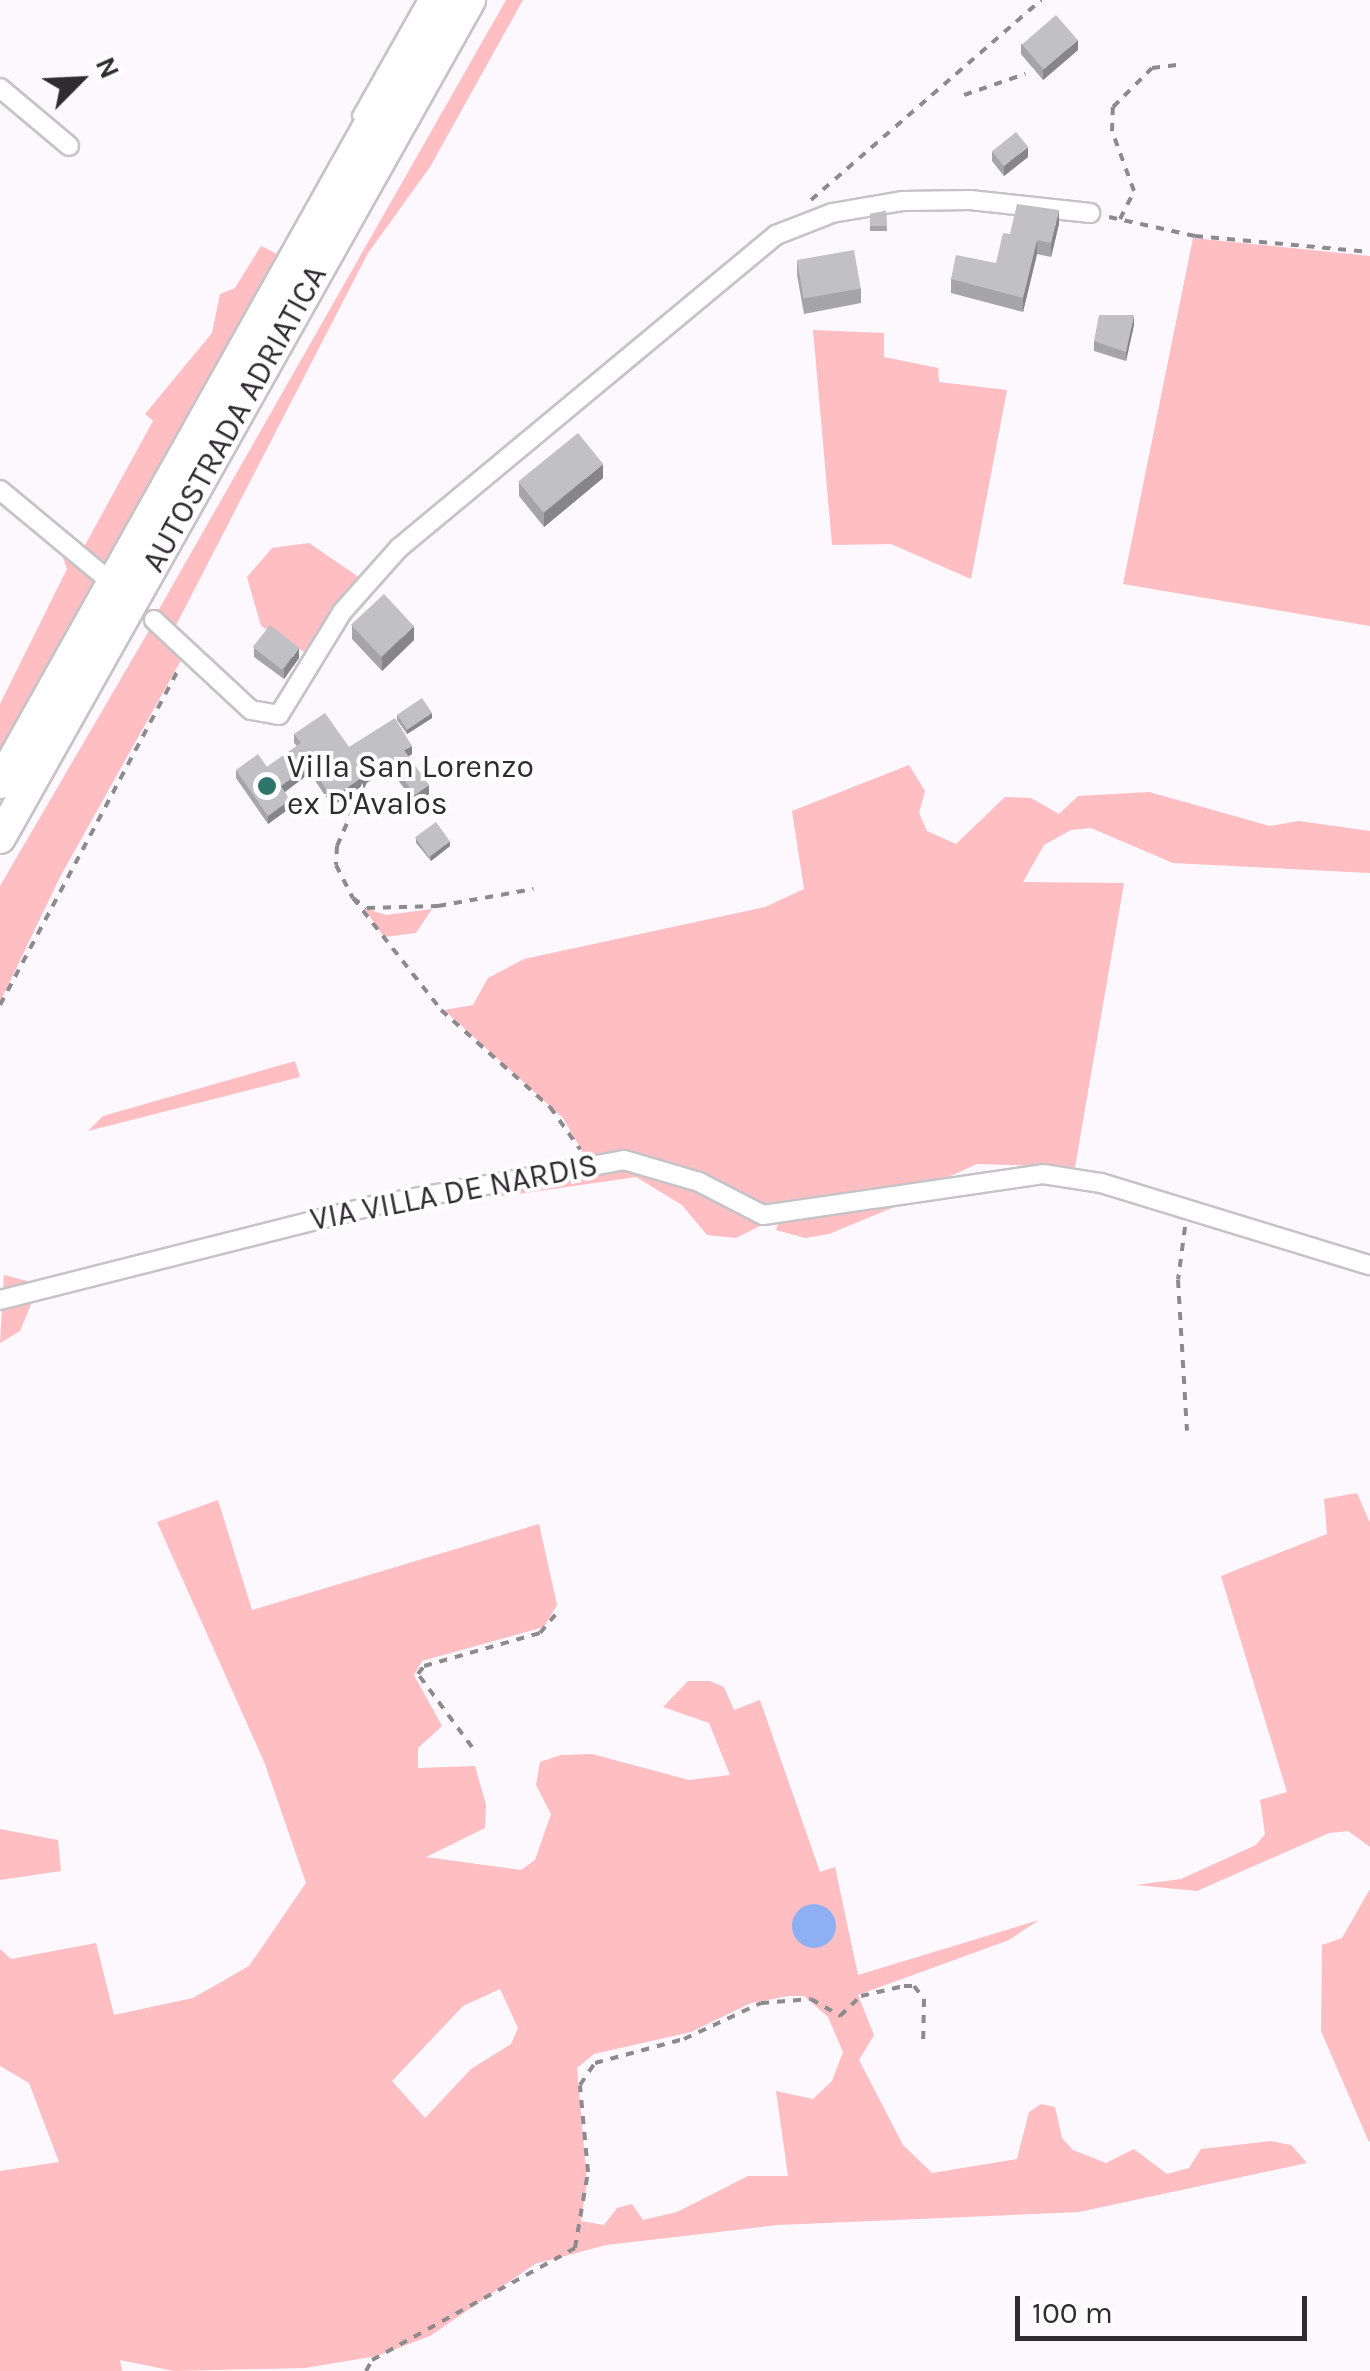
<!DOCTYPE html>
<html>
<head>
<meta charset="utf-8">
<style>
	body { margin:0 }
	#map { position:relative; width:1370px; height:2371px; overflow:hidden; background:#fcf8fd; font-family:Karla,sans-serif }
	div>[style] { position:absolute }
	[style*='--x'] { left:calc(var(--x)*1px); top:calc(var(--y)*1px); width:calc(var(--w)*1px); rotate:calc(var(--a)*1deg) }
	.green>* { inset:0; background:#ffbec2 }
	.water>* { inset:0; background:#8faff4 }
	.round { border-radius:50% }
	.path>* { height:4px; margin-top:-2px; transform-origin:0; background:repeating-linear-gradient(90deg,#8d8a8e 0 8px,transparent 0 16px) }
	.roads { filter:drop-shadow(2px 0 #c6c3c7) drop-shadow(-2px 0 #c6c3c7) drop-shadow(0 2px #c6c3c7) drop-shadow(0 -2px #c6c3c7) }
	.lane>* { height:9px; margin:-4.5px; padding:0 4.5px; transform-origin:4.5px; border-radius:4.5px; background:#fff }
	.street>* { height:18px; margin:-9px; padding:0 9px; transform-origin:9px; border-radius:9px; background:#fff }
	.highway>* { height:30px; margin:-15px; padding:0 15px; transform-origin:15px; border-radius:15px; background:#fff }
	.wall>* { inset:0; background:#a5a5a9 }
	.shaded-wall>* { inset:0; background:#86868a }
	.building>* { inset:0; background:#c0c0c5; transform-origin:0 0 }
	.dots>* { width:28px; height:28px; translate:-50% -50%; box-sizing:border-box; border:5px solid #fff; border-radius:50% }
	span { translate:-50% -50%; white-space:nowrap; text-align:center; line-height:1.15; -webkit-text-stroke:8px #fff; paint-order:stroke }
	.street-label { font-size:32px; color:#2e2c2e }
	.poi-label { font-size:32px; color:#2e2c2e }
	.left { translate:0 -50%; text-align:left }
	.north { position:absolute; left:30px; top:30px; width:100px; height:100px; -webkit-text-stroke:8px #fff; paint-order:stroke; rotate:66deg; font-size:28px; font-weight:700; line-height:40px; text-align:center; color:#2e2c2e }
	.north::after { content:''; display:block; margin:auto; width:35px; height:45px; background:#2e2c2e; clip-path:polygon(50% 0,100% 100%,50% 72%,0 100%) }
	.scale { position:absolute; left:1015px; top:2296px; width:292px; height:45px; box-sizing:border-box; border:5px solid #2e2c2e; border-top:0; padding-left:12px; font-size:30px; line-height:35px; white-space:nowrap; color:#2e2c2e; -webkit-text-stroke:8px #fff; paint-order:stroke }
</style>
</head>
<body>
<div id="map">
	<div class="green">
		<div style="clip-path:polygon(506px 0,523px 0,430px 167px,368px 253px,174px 629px,158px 611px)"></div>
		<div style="clip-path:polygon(1193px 238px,1370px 256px,1370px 626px,1123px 584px)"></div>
		<div style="clip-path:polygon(261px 246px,283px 257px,107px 567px,84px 547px,153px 421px,145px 414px,212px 333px,220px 294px,235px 288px)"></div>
		<div style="clip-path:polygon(813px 330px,884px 333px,884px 357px,938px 368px,939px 382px,1007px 390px,971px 579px,891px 544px,832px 545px)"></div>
		<div style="clip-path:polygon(309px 543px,363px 580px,309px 655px,261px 626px,247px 577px,272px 548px)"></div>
		<div style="clip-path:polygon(60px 549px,98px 580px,0 752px,0 704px,67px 569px)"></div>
		<div style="clip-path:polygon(154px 622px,184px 655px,60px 877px,0 1002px,0 886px)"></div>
		<div style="clip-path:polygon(909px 765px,925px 791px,919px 813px,927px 831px,956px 844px,1005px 797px,1031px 798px,1059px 814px,1078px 796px,1149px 792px,1270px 826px,1299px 821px,1370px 831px,1370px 873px,1173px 863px,1091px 828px,1071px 830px,1044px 845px,1023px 882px,1124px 883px,1075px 1167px,977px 1164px,935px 1183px,768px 1205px,665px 1160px,622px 1155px,588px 1161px,563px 1118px,444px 1010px,473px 1005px,488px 978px,524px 959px,765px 907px,804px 889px,792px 811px)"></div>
		<div style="clip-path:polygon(364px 908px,386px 915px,432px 909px,416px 933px,384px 937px)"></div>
		<div style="clip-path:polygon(295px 1061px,300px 1077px,88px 1131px,103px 1116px)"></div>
		<div style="clip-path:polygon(616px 1165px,687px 1183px,764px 1224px,736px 1238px,707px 1235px,682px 1205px,636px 1177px,491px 1198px,490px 1190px)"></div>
		<div style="clip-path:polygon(911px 1200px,829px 1234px,805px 1238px,776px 1230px,779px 1220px)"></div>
		<div style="clip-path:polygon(4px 1275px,31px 1282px,34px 1297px,20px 1331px,0 1343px)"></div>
		<div style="clip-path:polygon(1357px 1493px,1370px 1523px,1370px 1847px,1348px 1831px,1329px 1833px,1197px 1891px,1136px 1885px,1181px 1879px,1256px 1845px,1265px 1834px,1260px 1800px,1287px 1792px,1221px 1576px,1327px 1534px,1324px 1499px)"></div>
		<div style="clip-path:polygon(evenodd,218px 1500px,252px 1610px,539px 1524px,557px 1605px,544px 1627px,422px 1661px,414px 1675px,442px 1726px,418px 1748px,418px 1768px,475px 1766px,486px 1805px,485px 1828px,426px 1857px,521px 1870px,535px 1860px,551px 1814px,536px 1785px,540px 1762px,561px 1755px,592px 1754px,689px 1780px,730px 1775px,709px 1723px,663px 1707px,688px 1681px,710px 1681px,724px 1687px,734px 1710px,760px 1700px,820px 1872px,835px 1867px,858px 1975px,1039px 1920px,1009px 1940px,858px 1995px,874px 2035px,859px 2060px,903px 2145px,932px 2173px,1017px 2159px,1029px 2112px,1041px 2104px,1055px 2107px,1062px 2138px,1073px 2150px,1106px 2163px,1134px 2149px,1167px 2174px,1189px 2168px,1201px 2149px,1271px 2141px,1291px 2145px,1307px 2163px,1079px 2212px,778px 2225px,606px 2245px,535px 2264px,430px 2336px,377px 2356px,305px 2368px,174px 2371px,120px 2360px,122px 2371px,0 2371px,0 2171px,59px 2162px,29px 2083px,0 2066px,0 1949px,11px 1959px,96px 1943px,114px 2015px,193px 1998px,249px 1966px,306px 1883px,265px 1764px,157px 1522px,218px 1500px,500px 1989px,518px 2028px,511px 2044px,471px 2069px,425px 2118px,392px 2081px,463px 2006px,500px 1989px,218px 1500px,789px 1996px,804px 1996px,828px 2017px,843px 2052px,832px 2081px,813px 2099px,776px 2091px,788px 2176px,748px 2176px,677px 2212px,643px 2220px,632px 2204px,617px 2208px,604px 2225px,581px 2221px,587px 2182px,577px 2068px,594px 2054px,691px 2032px,751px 2003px,789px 1996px)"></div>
		<div style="clip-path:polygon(0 1829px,58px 1840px,61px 1871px,0 1880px)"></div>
		<div style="clip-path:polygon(1370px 1889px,1370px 2141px,1369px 2142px,1321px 2031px,1322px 1945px,1342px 1938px)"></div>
	</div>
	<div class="water">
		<div class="round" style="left:792px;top:1904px;width:44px;height:44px"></div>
	</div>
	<div class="path">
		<div style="--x:964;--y:95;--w:65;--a:-19"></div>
		<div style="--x:811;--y:200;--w:305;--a:-41"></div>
		<div style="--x:1109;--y:217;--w:88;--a:12.5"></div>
		<div style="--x:1195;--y:236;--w:176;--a:5.2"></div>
		<div style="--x:1120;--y:219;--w:31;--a:-63"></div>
		<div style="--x:1134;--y:191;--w:64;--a:-110.1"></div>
		<div style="--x:1112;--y:131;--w:24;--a:-88"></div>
		<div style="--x:1113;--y:107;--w:55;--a:-45"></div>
		<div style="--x:1152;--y:68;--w:31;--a:-7"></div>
		<div style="--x:366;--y:780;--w:72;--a:113.7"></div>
		<div style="--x:337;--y:846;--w:19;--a:93"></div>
		<div style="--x:336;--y:865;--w:37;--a:63"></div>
		<div style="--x:353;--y:898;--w:17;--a:36"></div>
		<div style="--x:367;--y:908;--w:71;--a:-1.6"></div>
		<div style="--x:438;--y:906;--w:97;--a:-10.1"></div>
		<div style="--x:353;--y:898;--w:142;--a:51.8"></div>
		<div style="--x:441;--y:1010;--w:146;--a:41.7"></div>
		<div style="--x:550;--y:1107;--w:52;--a:54.5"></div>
		<div style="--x:0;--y:1005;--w:379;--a:-62"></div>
		<div style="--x:1185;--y:1227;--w:53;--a:97.5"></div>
		<div style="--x:1178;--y:1280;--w:151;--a:86.6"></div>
		<div style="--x:472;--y:1747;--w:91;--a:-126.5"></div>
		<div style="--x:418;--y:1674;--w:10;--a:-53"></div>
		<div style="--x:424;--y:1666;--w:121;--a:-15.9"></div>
		<div style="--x:540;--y:1633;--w:31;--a:-50"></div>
		<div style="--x:366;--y:2371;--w:13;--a:-61"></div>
		<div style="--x:372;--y:2360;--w:232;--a:-28.9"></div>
		<div style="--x:575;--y:2248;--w:77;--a:-80.3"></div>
		<div style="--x:588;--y:2172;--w:87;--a:-95.3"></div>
		<div style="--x:580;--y:2085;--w:27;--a:-56"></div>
		<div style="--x:595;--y:2063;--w:92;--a:-15.1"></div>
		<div style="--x:684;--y:2039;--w:85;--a:-25.1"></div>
		<div style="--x:761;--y:2003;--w:50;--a:-4.6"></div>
		<div style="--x:811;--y:1999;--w:34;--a:30"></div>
		<div style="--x:840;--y:2016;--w:29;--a:-44"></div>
		<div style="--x:861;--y:1996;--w:44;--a:-13.1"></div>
		<div style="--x:904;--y:1986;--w:10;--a:0"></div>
		<div style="--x:914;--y:1986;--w:16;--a:52"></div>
		<div style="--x:924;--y:1999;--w:47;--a:91.2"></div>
	</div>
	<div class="roads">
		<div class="lane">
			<div style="--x:357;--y:115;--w:132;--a:-60.5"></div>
		</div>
		<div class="street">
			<div style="--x:0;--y:88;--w:90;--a:40"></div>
			<div style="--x:0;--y:490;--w:131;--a:39.7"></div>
			<div style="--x:154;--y:620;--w:132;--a:42.9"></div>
			<div style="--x:251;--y:710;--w:28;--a:10"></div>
			<div style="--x:279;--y:715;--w:121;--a:-58.5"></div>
			<div style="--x:342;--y:612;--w:86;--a:-48.3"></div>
			<div style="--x:399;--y:548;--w:490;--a:-39.7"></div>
			<div style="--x:776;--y:235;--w:60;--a:-21.4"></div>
			<div style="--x:832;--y:213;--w:71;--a:-9.7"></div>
			<div style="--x:902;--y:201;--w:68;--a:-0.8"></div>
			<div style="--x:970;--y:200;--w:121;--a:6.2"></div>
			<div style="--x:0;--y:1300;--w:387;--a:-14.2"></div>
			<div style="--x:375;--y:1205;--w:253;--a:-10.2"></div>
			<div style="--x:624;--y:1160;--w:78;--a:16.3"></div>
			<div style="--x:699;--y:1182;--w:72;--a:27.3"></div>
			<div style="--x:763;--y:1215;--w:283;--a:-8.3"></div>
			<div style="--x:1043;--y:1174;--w:59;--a:8.8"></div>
			<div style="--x:1101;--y:1183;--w:281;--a:17"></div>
		</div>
		<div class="highway">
			<div style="--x:0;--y:783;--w:898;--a:-60.72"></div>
			<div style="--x:0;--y:838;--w:961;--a:-60.71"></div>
		</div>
	</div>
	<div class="wall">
		<div style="clip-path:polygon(1021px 44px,1078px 50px,1043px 80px,1021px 54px)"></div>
		<div style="clip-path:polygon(992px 151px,1028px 157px,1004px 176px,992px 161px)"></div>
		<div style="clip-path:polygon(886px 211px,887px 231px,870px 231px,870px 214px)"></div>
		<div style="clip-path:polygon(1059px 224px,1051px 257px,1037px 254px,1023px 312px,951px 293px,951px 279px,996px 263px)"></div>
		<div style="clip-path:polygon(797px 260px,861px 288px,861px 303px,804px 314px,797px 275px)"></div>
		<div style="clip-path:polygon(1134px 325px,1126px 361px,1094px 351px,1094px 341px)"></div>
		<div style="clip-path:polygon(603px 478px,544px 527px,519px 496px,519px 482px)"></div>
		<div style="clip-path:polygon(352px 625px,414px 640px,382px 671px,352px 639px)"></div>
		<div style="clip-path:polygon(254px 648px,299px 658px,284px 679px,254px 657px)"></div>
		<div style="clip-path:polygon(397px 715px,432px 718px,407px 734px,397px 720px)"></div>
		<div style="clip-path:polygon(294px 734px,349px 747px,412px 754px,408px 756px,429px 794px,415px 803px,389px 768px,332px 806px,310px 773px,284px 792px,290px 808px,268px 824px,236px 778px,236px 770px,267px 767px,297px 746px,294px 743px)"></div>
		<div style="clip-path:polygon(416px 838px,450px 846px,431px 861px,416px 843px)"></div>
	</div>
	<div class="shaded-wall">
		<div style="clip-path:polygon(1078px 40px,1078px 50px,1043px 80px,1043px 70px)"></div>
		<div style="clip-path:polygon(1028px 147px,1028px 157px,1004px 176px,1004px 166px)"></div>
		<div style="clip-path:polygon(1059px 210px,1059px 224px,1051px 257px,1051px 243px)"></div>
		<div style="clip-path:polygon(1037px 240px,1037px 254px,1023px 312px,1023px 298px)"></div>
		<div style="clip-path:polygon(1134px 315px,1134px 325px,1126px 361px,1126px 352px)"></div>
		<div style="clip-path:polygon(603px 464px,603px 478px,544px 527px,544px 513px)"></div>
		<div style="clip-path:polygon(414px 626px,414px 640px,382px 671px,382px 657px)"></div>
		<div style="clip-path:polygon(299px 648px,299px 658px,284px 679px,284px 669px)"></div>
		<div style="clip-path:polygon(432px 713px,432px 718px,407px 734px,407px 729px)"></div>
		<div style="clip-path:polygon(412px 746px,412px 754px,404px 759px,404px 750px)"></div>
		<div style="clip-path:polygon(389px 759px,389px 768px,332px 806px,332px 798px)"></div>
		<div style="clip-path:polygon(310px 765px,310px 773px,281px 795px,281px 786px)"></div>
		<div style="clip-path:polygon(429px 785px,429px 794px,415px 803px,415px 795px)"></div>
		<div style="clip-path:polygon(290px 800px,290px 808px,268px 824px,268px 816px)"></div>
		<div style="clip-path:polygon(450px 841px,450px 846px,431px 861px,431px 856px)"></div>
	</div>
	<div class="building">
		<div style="left:1056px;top:15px;width:33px;height:45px;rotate:49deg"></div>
		<div style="left:1016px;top:132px;width:19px;height:31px;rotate:51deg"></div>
		<div style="clip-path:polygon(1017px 204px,1059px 210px,1051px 243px,1037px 240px,1023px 298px,951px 279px,956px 255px,996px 263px,1003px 233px,1010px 234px)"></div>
		<div style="clip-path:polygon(886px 211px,887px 226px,870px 226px,870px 214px)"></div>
		<div style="left:854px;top:250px;width:39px;height:58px;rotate:80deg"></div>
		<div style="clip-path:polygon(1099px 315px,1134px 315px,1126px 352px,1094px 341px)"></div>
		<div style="left:578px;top:433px;width:40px;height:77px;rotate:51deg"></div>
		<div style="left:384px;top:594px;width:44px;height:45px;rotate:47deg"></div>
		<div style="left:270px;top:625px;width:37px;height:28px;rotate:38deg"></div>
		<div style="left:422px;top:698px;width:18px;height:30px;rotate:56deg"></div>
		<div style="clip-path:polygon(325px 713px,349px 747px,395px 718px,412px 746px,404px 750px,429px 785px,415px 795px,389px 759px,332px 798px,310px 765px,281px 786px,290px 800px,268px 816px,236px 770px,258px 754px,267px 767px,301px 743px,294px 734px)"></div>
		<div style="left:436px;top:822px;width:24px;height:26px;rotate:54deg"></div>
	</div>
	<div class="dots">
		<div style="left:267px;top:786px;background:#2d746a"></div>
	</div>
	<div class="street-label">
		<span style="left:235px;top:419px;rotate:-61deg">AUTOSTRADA ADRIATICA</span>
		<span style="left:454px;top:1193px;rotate:-11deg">VIA VILLA DE NARDIS</span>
	</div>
	<div class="poi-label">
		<span class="left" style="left:287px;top:786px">Villa San Lorenzo<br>ex D'Avalos</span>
	</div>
	<div class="north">N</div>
	<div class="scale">100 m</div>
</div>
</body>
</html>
